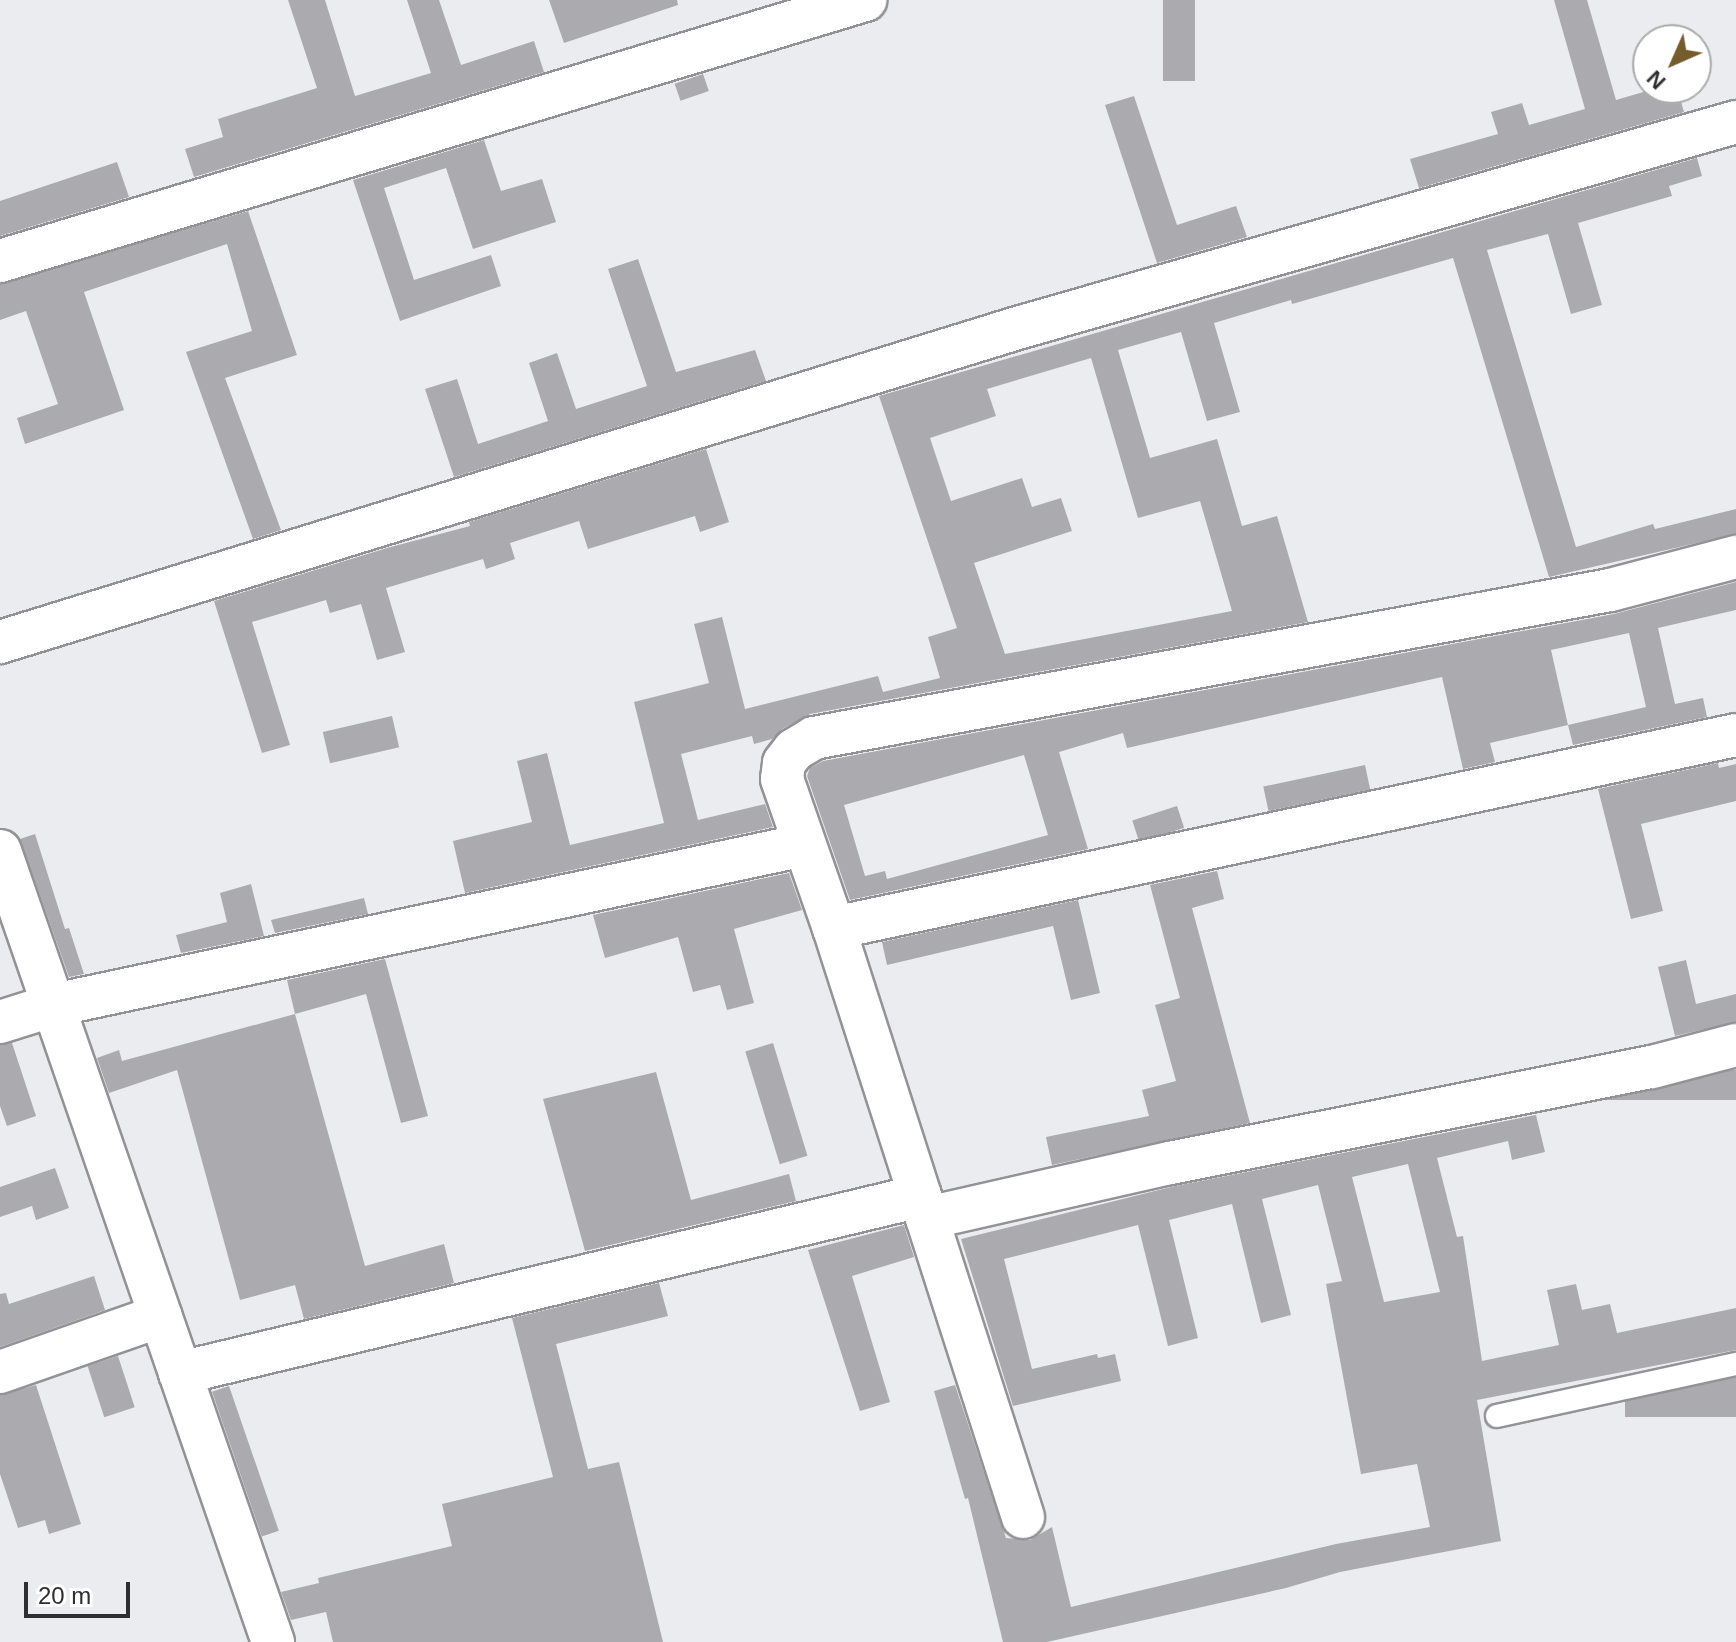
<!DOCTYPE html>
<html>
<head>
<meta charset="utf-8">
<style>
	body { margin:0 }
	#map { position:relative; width:1736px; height:1642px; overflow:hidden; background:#ebecf0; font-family:Helvetica,sans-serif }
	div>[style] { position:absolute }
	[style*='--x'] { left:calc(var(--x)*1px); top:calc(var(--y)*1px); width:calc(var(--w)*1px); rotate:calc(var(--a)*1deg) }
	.building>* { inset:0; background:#ababaf; transform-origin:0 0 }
	.roads { filter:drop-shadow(2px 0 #939397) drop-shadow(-2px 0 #939397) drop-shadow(0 2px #939397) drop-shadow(0 -2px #939397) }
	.lane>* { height:22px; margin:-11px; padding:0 11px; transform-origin:11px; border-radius:11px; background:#fff }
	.street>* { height:42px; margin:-21px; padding:0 21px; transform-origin:21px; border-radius:21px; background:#fff }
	span { translate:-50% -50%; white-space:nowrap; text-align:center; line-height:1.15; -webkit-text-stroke:7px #fff; paint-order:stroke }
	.north { position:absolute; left:1632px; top:24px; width:80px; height:80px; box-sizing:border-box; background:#fff; border:2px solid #ababac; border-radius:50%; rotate:225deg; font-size:22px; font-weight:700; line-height:32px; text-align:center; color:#2e2e30 }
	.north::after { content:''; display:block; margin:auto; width:28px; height:36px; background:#745c2c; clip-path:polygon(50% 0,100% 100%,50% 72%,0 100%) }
	.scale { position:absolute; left:24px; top:1582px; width:106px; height:36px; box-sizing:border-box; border:4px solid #2e2e30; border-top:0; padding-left:10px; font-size:24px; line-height:28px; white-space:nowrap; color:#2e2e30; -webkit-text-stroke:6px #fff; paint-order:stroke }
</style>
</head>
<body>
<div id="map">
	<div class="building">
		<div style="clip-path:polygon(288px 0,325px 0,355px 96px,431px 73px,407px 0,439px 0,461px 65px,534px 41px,544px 72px,194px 177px,185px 149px,223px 137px,218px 119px,317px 88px)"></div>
		<div style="clip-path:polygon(549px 0,677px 0,678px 5px,564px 43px)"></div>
		<div style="left:1163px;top:0;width:32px;height:81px"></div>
		<div style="clip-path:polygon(1554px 0,1587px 0,1616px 100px,1657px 88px,1677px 88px,1684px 112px,1419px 188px,1410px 159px,1498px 134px,1491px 112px,1522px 103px,1529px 125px,1585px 109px)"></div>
		<div style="left:703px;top:74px;width:18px;height:30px;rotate:71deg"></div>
		<div style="clip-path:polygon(1134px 96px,1177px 225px,1236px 206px,1247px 237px,1157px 263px,1105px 105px)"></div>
		<div style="clip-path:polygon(484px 140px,501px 191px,542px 179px,556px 222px,473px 249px,446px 168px,384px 188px,414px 280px,491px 255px,501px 286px,400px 321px,353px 180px)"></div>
		<div style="clip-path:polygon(evenodd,1697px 158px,1702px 176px,1669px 186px,1672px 196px,1578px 223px,1602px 305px,1571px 314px,1548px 234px,1487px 250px,1576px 547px,1653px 524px,1655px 529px,1736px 509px,1736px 534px,1549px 577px,1453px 258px,1292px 304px,1291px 300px,1214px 323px,1240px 412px,1207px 421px,1181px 332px,1118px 350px,1150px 458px,1217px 439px,1242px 526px,1277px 516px,1308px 622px,810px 714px,782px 729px,772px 739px,754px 744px,752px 736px,681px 754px,698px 820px,765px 804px,773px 827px,465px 893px,453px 841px,532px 822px,517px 761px,547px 753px,570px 845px,664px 823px,634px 702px,709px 683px,694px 624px,722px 617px,745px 709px,878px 676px,883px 692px,940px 678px,928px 637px,957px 628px,879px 396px,1697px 158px,1091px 358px,1138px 518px,1200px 501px,1232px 611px,1005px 654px,974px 563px,1072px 531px,1061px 498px,1032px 507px,1022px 478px,951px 501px,930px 438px,996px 416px,987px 389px,1091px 358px)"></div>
		<div style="clip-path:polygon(117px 162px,129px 197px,0 236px,0 201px)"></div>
		<div style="clip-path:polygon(248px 211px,297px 355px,225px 378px,281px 530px,253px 539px,186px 352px,252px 331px,227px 244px,84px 292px,124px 410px,25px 444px,17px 418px,58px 404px,26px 311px,0 320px,0 284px)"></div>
		<div style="clip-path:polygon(638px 259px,676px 372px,755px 350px,766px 381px,454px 477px,425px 389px,457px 379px,478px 444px,548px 421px,529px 363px,557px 353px,576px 409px,647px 386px,608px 269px)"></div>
		<div style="clip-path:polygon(706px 449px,729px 522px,700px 532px,695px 516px,588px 549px,579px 521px,510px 543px,515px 559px,486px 569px,483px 559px,386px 588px,405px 652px,377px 660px,361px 604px,330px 613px,326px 600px,252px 622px,290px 745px,262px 753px,214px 601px,387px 548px,470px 526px,469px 522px)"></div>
		<div style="clip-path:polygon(evenodd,1736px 582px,1736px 610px,1658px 628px,1675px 704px,1703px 698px,1707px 717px,1573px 745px,1568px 725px,1490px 743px,1495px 762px,1463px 769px,1442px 677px,1127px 748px,1123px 733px,1059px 752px,1088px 849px,850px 900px,807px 776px,810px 768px,823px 761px,1614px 614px,1736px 582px,1629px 633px,1646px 707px,1568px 725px,1551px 650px,1629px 633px,1736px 582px,1024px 755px,1048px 835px,887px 879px,885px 871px,865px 876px,844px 805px,1024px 755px)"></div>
		<div style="left:392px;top:716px;width:32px;height:71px;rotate:77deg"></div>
		<div style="clip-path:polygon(1718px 763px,1719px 768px,1736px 764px,1736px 801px,1641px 824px,1663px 911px,1631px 919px,1598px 789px)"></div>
		<div style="left:1365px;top:765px;width:25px;height:104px;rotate:78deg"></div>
		<div style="left:1177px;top:806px;width:23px;height:47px;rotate:72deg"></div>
		<div style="clip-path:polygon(35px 834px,65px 929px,69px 928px,84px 974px,69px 977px,20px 839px)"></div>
		<div style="clip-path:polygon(1217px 871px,1224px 899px,1192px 908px,1250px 1123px,1052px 1165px,1046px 1137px,1149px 1116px,1142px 1090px,1176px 1081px,1155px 1005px,1180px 998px,1150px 885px)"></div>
		<div style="clip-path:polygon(789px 873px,802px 910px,734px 929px,754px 1003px,727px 1010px,720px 985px,693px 992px,678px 937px,605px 958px,593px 915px)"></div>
		<div style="clip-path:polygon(251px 884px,264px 936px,181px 953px,176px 935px,227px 922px,220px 893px)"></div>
		<div style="clip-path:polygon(364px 898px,368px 914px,275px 933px,271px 920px)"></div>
		<div style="clip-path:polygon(1078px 900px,1100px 993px,1071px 1000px,1053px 926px,887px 965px,882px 942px)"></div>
		<div style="clip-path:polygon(385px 959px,428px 1116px,401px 1123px,366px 994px,295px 1014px,365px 1266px,444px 1244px,454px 1283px,304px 1319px,295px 1285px,240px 1300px,177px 1070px,109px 1093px,97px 1058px,119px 1050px,122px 1061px,295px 1014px,287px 980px)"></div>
		<div style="clip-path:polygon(1686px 960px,1696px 1004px,1736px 994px,1736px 1022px,1675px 1036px,1658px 967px)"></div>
		<div style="clip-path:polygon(12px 1043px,36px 1116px,7px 1126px,0 1106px,0 1045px)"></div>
		<div style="left:773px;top:1043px;width:118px;height:29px;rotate:73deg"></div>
		<div style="left:1736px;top:1070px;width:30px;height:129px;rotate:90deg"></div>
		<div style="clip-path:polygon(656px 1072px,691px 1200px,789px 1174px,796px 1201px,585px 1251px,543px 1099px)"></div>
		<div style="clip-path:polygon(evenodd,1536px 1115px,1545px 1152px,1512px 1160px,1508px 1141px,1437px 1158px,1457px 1237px,1463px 1236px,1482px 1361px,1559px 1345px,1547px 1290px,1576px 1284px,1582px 1310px,1610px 1304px,1617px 1333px,1736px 1308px,1736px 1350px,1477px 1400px,1501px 1541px,1340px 1572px,1286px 1588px,1047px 1642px,1003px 1642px,968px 1498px,965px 1499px,934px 1391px,955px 1385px,1006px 1538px,1030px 1540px,1052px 1527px,1071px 1607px,1336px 1544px,1430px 1527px,1417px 1464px,1361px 1474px,1326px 1284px,1342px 1281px,1318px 1185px,1262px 1199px,1291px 1315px,1261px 1323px,1232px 1204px,1169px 1220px,1198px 1338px,1168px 1346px,1138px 1225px,1004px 1259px,1032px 1369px,1097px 1354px,1098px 1358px,1115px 1354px,1121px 1381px,1013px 1406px,961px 1239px,1175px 1186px,1536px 1115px,1408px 1164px,1440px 1292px,1384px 1302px,1352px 1177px,1408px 1164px)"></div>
		<div style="clip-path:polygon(55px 1168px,69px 1208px,36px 1220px,32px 1206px,0 1217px,0 1187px)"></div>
		<div style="clip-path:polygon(904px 1225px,914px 1257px,852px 1276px,890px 1402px,860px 1411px,808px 1250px)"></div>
		<div style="clip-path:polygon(94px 1276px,105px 1310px,0 1347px,0 1294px,6px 1293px,9px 1304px)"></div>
		<div style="clip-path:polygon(659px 1283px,668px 1316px,556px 1344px,588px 1469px,619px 1462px,663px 1642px,333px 1642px,326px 1612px,291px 1620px,281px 1592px,319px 1583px,318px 1578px,452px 1546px,442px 1504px,553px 1477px,512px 1318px)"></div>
		<div style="left:118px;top:1356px;width:54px;height:32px;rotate:72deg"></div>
		<div style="left:1736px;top:1378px;width:39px;height:111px;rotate:90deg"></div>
		<div style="clip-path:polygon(36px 1385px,81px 1524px,49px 1534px,45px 1520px,18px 1528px,0 1474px,0 1395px)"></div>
		<div style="left:229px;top:1386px;width:153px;height:18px;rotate:71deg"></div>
	</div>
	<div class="roads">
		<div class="lane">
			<div style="--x:1497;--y:1416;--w:245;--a:-12.3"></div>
		</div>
		<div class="street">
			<div style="--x:0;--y:261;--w:904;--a:-16.79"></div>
			<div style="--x:1736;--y:557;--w:130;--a:165.3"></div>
			<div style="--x:1610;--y:590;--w:810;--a:169.47"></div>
			<div style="--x:814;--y:738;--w:23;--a:149"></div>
			<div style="--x:794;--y:750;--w:16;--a:128"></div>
			<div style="--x:784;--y:763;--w:16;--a:97"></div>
			<div style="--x:782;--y:779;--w:158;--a:70.8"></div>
			<div style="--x:834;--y:928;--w:305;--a:72.2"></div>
			<div style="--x:927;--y:1218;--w:249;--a:-12.8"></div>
			<div style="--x:1170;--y:1163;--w:491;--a:-11.3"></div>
			<div style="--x:1652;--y:1067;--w:87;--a:-14.7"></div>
			<div style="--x:0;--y:642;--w:1068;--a:-17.15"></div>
			<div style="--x:1021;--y:327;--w:744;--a:-16"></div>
			<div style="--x:0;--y:851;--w:837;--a:70.96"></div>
			<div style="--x:834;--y:928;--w:922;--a:-12.08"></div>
			<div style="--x:0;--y:1022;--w:57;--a:-17.5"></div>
			<div style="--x:54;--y:1005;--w:767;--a:-12.04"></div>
			<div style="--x:927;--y:1218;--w:314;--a:72.2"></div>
			<div style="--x:0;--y:1372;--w:170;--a:-19.3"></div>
			<div style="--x:180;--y:1373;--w:761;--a:-13.45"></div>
		</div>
	</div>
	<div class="north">N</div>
	<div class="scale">20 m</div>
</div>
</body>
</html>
